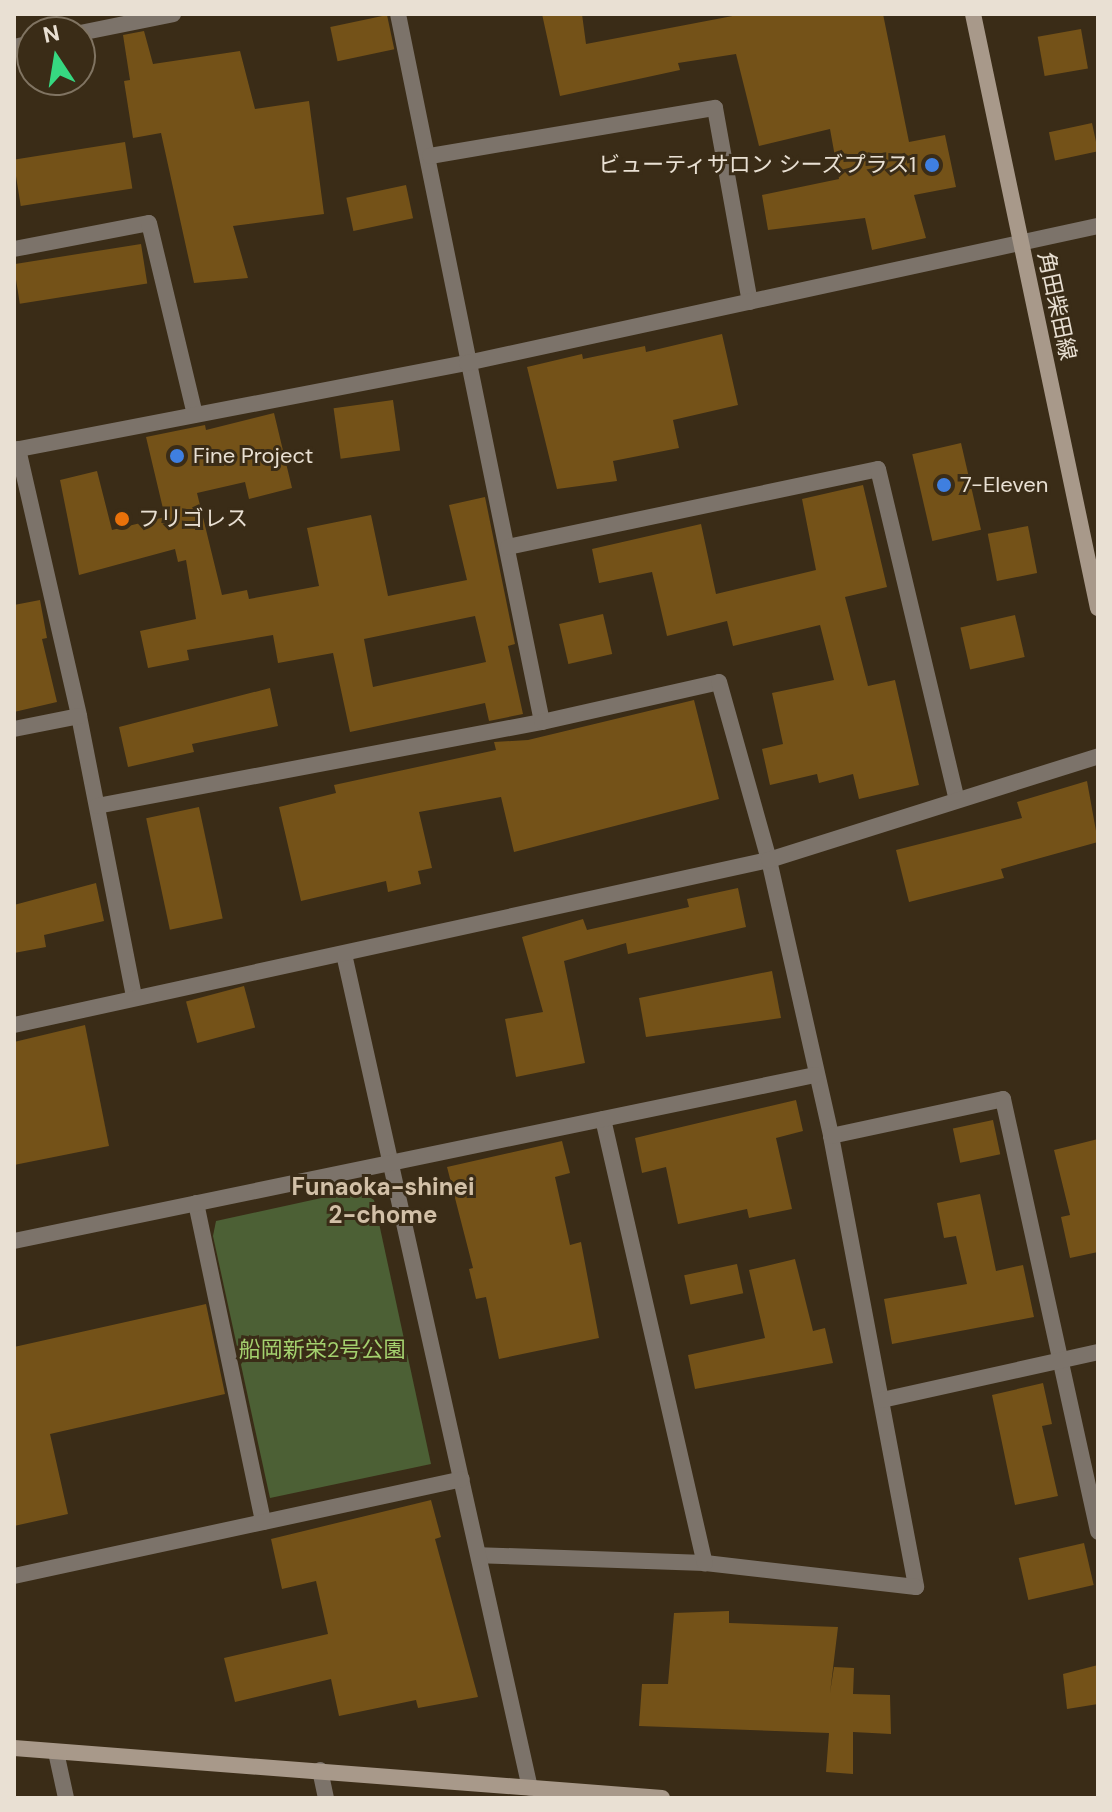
<!DOCTYPE html>
<html>
<head>
<meta charset="utf-8">
<style>
	body { margin:0 }
	#map { position:relative; width:1112px; height:1812px; overflow:hidden; background:#3a2c17; font-family:"DM Sans","Noto Sans JP",sans-serif }
	div>[style] { position:absolute }
	[style*='--x'] { left:calc(var(--x)*1px); top:calc(var(--y)*1px); width:calc(var(--w)*1px); rotate:calc(var(--a)*1deg) }
	.green>* { inset:0; background:#4c6035 }
	.building>* { inset:0; background:#745218; transform-origin:0 0 }
	.street>* { height:16px; margin:-8px; padding:0 8px; transform-origin:8px; border-radius:8px; background:#7c736a }
	.secondary>* { height:16px; margin:-8px; padding:0 8px; transform-origin:8px; border-radius:8px; background:#a8998a }
	.dots>* { width:22px; height:22px; translate:-50% -50%; box-sizing:border-box; border:4px solid #3a2c17; border-radius:50% }
	span { translate:-50% -50%; white-space:nowrap; text-align:center; line-height:1.15; -webkit-text-stroke:6px #3a2c17; paint-order:stroke }
	.poi-label { font-size:22px; color:#e9e0d3 }
	.right { translate:-100% -50%; text-align:right }
	.left { translate:0 -50%; text-align:left }
	.street-label { font-size:22px; color:#e9e0d3 }
	.park-label { font-size:22px; color:#a4d16e }
	.neighbourhood-label { font-size:24px; color:#d2c0a7; font-weight:700 }
	.frame { position:absolute; inset:0; border:16px solid #e9e0d3; pointer-events:none }
	.north { position:absolute; left:16px; top:16px; width:80px; height:80px; box-sizing:border-box; background:#3a2c17; border:2px solid #807462; border-radius:50%; rotate:348deg; font-size:22px; font-weight:700; line-height:32px; text-align:center; color:#e9e0d3 }
	.north::after { content:''; display:block; margin:auto; width:28px; height:36px; background:#36d881; clip-path:polygon(50% 0,100% 100%,50% 72%,0 100%) }
</style>
</head>
<body>
<div id="map">
	<div class="green">
		<div style="clip-path:polygon(358px 1190px,374px 1200px,431px 1464px,270px 1498px,213px 1236px,216px 1221px)"></div>
	</div>
	<div class="building">
		<div style="clip-path:polygon(542px 14px,582px 14px,586px 44px,743px 14px,883px 14px,909px 142px,945px 135px,956px 187px,914px 195px,926px 238px,872px 250px,865px 218px,768px 230px,762px 195px,839px 179px,830px 129px,759px 146px,736px 54px,678px 63px,680px 70px,560px 96px)"></div>
		<div style="left:387px;top:15px;width:35px;height:58px;rotate:78deg"></div>
		<div style="left:1081px;top:29px;width:40px;height:44px;rotate:80deg"></div>
		<div style="clip-path:polygon(144px 31px,153px 64px,240px 51px,255px 109px,309px 101px,324px 214px,233px 226px,248px 278px,194px 283px,161px 133px,133px 138px,124px 81px,130px 80px,123px 35px)"></div>
		<div style="left:1092px;top:123px;width:29px;height:44px;rotate:78deg"></div>
		<div style="left:125px;top:142px;width:47px;height:113px;rotate:81deg"></div>
		<div style="left:406px;top:185px;width:34px;height:61px;rotate:78deg"></div>
		<div style="left:141px;top:244px;width:40px;height:129px;rotate:81deg"></div>
		<div style="clip-path:polygon(722px 334px,738px 405px,673px 420px,679px 448px,613px 461px,617px 481px,557px 489px,527px 367px,582px 354px,583px 359px,645px 346px,646px 352px)"></div>
		<div style="left:393px;top:400px;width:51px;height:60px;rotate:82deg"></div>
		<div style="clip-path:polygon(evenodd,274px 413px,292px 488px,249px 499px,245px 482px,197px 493px,222px 595px,247px 590px,249px 599px,319px 586px,307px 528px,371px 515px,388px 596px,467px 580px,449px 505px,485px 497px,515px 644px,508px 646px,523px 714px,489px 721px,485px 703px,350px 732px,333px 653px,278px 663px,273px 635px,187px 650px,189px 660px,148px 668px,140px 631px,196px 619px,186px 560px,178px 562px,175px 549px,79px 575px,60px 480px,97px 471px,112px 530px,165px 517px,146px 437px,205px 425px,206px 430px,274px 413px,475px 616px,486px 662px,373px 687px,364px 639px,475px 616px)"></div>
		<div style="left:961px;top:443px;width:89px;height:50px;rotate:77deg"></div>
		<div style="clip-path:polygon(863px 485px,887px 587px,845px 597px,868px 686px,895px 680px,919px 785px,859px 799px,853px 774px,819px 783px,817px 774px,770px 785px,762px 749px,783px 744px,772px 693px,834px 680px,820px 625px,733px 646px,727px 621px,667px 636px,652px 572px,599px 583px,592px 549px,701px 524px,716px 594px,816px 570px,802px 499px)"></div>
		<div style="left:1028px;top:526px;width:48px;height:41px;rotate:79deg"></div>
		<div style="clip-path:polygon(40px 600px,47px 638px,42px 639px,57px 702px,14px 712px,14px 605px)"></div>
		<div style="left:603px;top:614px;width:41px;height:45px;rotate:77deg"></div>
		<div style="left:1015px;top:615px;width:43px;height:56px;rotate:77deg"></div>
		<div style="clip-path:polygon(270px 688px,278px 726px,192px 744px,194px 752px,128px 767px,119px 727px)"></div>
		<div style="clip-path:polygon(694px 700px,719px 799px,514px 852px,501px 797px,419px 812px,432px 868px,418px 871px,421px 884px,388px 892px,386px 881px,301px 901px,279px 807px,336px 793px,334px 785px,496px 750px,494px 742px,528px 740px)"></div>
		<div style="clip-path:polygon(1087px 781px,1098px 842px,1001px 869px,1004px 878px,909px 902px,896px 850px,1022px 818px,1017px 802px)"></div>
		<div style="left:199px;top:807px;width:114px;height:54px;rotate:78deg"></div>
		<div style="clip-path:polygon(96px 883px,104px 921px,44px 935px,46px 947px,14px 953px,14px 905px)"></div>
		<div style="clip-path:polygon(738px 888px,746px 927px,628px 954px,626px 943px,564px 961px,585px 1063px,516px 1077px,505px 1019px,543px 1012px,522px 937px,583px 919px,587px 930px,689px 907px,687px 899px)"></div>
		<div style="clip-path:polygon(772px 971px,781px 1018px,646px 1037px,639px 998px)"></div>
		<div style="left:244px;top:986px;width:43px;height:60px;rotate:75deg"></div>
		<div style="clip-path:polygon(85px 1025px,109px 1146px,14px 1165px,14px 1042px)"></div>
		<div style="clip-path:polygon(796px 1100px,803px 1131px,776px 1138px,792px 1209px,749px 1218px,747px 1209px,678px 1224px,666px 1167px,642px 1173px,635px 1138px)"></div>
		<div style="left:993px;top:1120px;width:35px;height:41px;rotate:78deg"></div>
		<div style="clip-path:polygon(1098px 1139px,1098px 1252px,1070px 1258px,1061px 1217px,1070px 1215px,1054px 1150px)"></div>
		<div style="clip-path:polygon(562px 1141px,570px 1173px,555px 1177px,570px 1245px,581px 1242px,599px 1338px,499px 1359px,486px 1297px,476px 1299px,469px 1269px,473px 1268px,447px 1167px)"></div>
		<div style="clip-path:polygon(980px 1194px,996px 1271px,1023px 1265px,1034px 1317px,892px 1344px,884px 1299px,967px 1284px,956px 1236px,944px 1238px,937px 1203px)"></div>
		<div style="clip-path:polygon(795px 1259px,813px 1331px,825px 1328px,833px 1363px,695px 1389px,688px 1355px,765px 1338px,749px 1270px)"></div>
		<div style="left:737px;top:1264px;width:30px;height:54px;rotate:78deg"></div>
		<div style="clip-path:polygon(206px 1304px,225px 1394px,50px 1434px,68px 1514px,14px 1526px,14px 1347px)"></div>
		<div style="clip-path:polygon(1043px 1383px,1052px 1424px,1042px 1426px,1058px 1496px,1015px 1505px,992px 1395px)"></div>
		<div style="clip-path:polygon(431px 1500px,441px 1537px,435px 1539px,478px 1697px,418px 1708px,416px 1700px,339px 1716px,331px 1679px,235px 1702px,224px 1658px,328px 1634px,316px 1581px,282px 1589px,271px 1539px)"></div>
		<div style="left:1084px;top:1543px;width:43px;height:67px;rotate:77deg"></div>
		<div style="clip-path:polygon(729px 1611px,729px 1623px,838px 1627px,830px 1693px,834px 1667px,854px 1668px,853px 1694px,890px 1695px,891px 1734px,853px 1732px,853px 1774px,826px 1772px,829px 1733px,639px 1726px,642px 1684px,668px 1684px,674px 1613px)"></div>
		<div style="clip-path:polygon(1098px 1665px,1098px 1704px,1067px 1709px,1063px 1674px)"></div>
	</div>
	<div class="street">
		<div style="--x:398;--y:14;--w:722;--a:78.5"></div>
		<div style="--x:80;--y:33;--w:95;--a:-11.5"></div>
		<div style="--x:14;--y:47;--w:18;--a:-13"></div>
		<div style="--x:430;--y:156;--w:289;--a:-9.6"></div>
		<div style="--x:715;--y:108;--w:197;--a:79.8"></div>
		<div style="--x:14;--y:249;--w:137;--a:-10.9"></div>
		<div style="--x:149;--y:223;--w:197;--a:76.5"></div>
		<div style="--x:18;--y:449;--w:274;--a:77.1"></div>
		<div style="--x:79;--y:716;--w:285;--a:78.9"></div>
		<div style="--x:14;--y:450;--w:461;--a:-10.9"></div>
		<div style="--x:467;--y:363;--w:646;--a:-12.25"></div>
		<div style="--x:508;--y:547;--w:378;--a:-11.9"></div>
		<div style="--x:878;--y:469;--w:340;--a:76.6"></div>
		<div style="--x:14;--y:729;--w:66;--a:-11.3"></div>
		<div style="--x:97;--y:806;--w:453;--a:-10.7"></div>
		<div style="--x:542;--y:722;--w:181;--a:-12.7"></div>
		<div style="--x:719;--y:682;--w:185;--a:74.3"></div>
		<div style="--x:769;--y:860;--w:283;--a:77.3"></div>
		<div style="--x:831;--y:1136;--w:459;--a:79.3"></div>
		<div style="--x:916;--y:1587;--w:212;--a:-173.5"></div>
		<div style="--x:705;--y:1563;--w:225;--a:-178"></div>
		<div style="--x:344;--y:954;--w:854;--a:77.43"></div>
		<div style="--x:14;--y:1025;--w:773;--a:-12.33"></div>
		<div style="--x:769;--y:860;--w:345;--a:-17.5"></div>
		<div style="--x:603;--y:1119;--w:456;--a:77.1"></div>
		<div style="--x:831;--y:1136;--w:176;--a:-12.1"></div>
		<div style="--x:1003;--y:1099;--w:443;--a:77.6"></div>
		<div style="--x:196;--y:1203;--w:326;--a:78.1"></div>
		<div style="--x:14;--y:1241;--w:818;--a:-11.71"></div>
		<div style="--x:882;--y:1400;--w:221;--a:-12.5"></div>
		<div style="--x:14;--y:1576;--w:458;--a:-12.2"></div>
		<div style="--x:56;--y:1752;--w:47;--a:77.7"></div>
		<div style="--x:320;--y:1770;--w:29;--a:78"></div>
	</div>
	<div class="secondary">
		<div style="--x:973;--y:14;--w:607;--a:78.12"></div>
		<div style="--x:14;--y:1748;--w:650;--a:4.41"></div>
	</div>
	<div class="dots">
		<div style="left:932px;top:165px;background:#3f7fe0"></div>
		<div style="left:177px;top:456px;background:#3f7fe0"></div>
		<div style="left:944px;top:485px;background:#3f7fe0"></div>
		<div style="left:122px;top:519px;background:#e8710a"></div>
	</div>
	<div class="poi-label">
		<span class="right" style="left:916px;top:165px">ビューティサロン シーズプラス1</span>
		<span class="left" style="left:193px;top:456px">Fine Project</span>
		<span class="left" style="left:960px;top:485px">7-Eleven</span>
		<span class="left" style="left:138px;top:519px">フリゴレス</span>
	</div>
	<div class="street-label">
		<span style="left:1057px;top:306px;rotate:78deg">角田柴田線</span>
	</div>
	<div class="park-label">
		<span style="left:322px;top:1350px">船岡新栄2号公園</span>
	</div>
	<div class="neighbourhood-label">
		<span style="left:383px;top:1201px">Funaoka-shinei<br>2-chome</span>
	</div>
	<div class="frame"></div>
	<div class="north">N</div>
</div>
</body>
</html>
